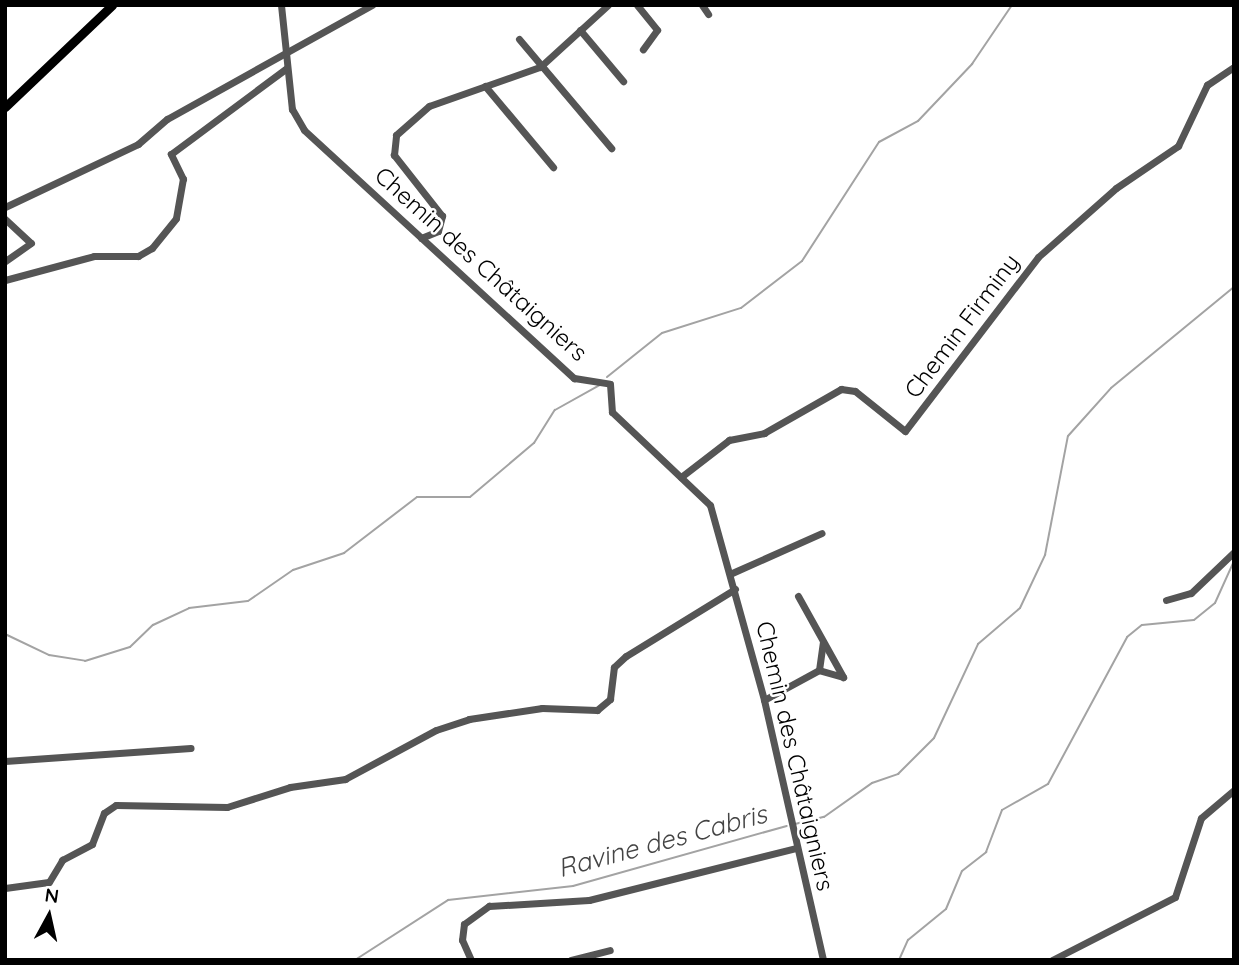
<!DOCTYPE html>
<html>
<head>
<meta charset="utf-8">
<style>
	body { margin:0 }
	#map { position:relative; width:1239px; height:965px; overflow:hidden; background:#fff; font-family:Quicksand,sans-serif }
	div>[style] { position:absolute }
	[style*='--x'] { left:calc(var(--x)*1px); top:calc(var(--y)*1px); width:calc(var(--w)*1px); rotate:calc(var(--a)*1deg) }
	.stream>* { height:2px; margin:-1px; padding:0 1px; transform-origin:1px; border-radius:1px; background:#a3a3a3 }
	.minor>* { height:7px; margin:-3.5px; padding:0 3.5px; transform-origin:3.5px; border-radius:3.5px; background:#555 }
	.major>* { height:9px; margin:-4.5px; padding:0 4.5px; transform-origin:4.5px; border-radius:4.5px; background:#000 }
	span { translate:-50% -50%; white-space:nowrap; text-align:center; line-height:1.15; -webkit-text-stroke:5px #fff; paint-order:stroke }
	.street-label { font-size:24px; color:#000 }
	.water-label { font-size:26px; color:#444; font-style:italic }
	.frame { position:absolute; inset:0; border:7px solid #000; pointer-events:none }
	.north { position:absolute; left:14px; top:881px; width:70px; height:70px; -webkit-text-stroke:5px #fff; paint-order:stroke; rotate:8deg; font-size:19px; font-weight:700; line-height:28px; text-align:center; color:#000 }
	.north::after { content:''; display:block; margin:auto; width:24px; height:32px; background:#000; clip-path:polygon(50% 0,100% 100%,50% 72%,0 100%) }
</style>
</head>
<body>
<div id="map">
	<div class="stream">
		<div style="--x:607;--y:377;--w:70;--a:-38.7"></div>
		<div style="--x:662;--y:333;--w:83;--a:-17.6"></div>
		<div style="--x:741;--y:308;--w:77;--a:-37.6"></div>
		<div style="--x:802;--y:261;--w:142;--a:-57.1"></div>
		<div style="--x:879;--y:142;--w:44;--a:-28.3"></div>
		<div style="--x:918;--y:121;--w:79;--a:-46.5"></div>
		<div style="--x:972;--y:64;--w:71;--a:-55.9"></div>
		<div style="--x:5;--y:634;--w:49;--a:25.5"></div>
		<div style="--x:49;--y:655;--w:36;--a:9"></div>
		<div style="--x:85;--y:661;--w:47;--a:-17.3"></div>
		<div style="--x:130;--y:647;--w:32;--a:-44"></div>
		<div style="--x:153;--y:625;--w:40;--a:-25"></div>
		<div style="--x:189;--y:608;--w:59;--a:-6.8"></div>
		<div style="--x:248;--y:601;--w:55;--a:-34.6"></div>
		<div style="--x:293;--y:570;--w:54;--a:-18.4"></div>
		<div style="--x:344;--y:553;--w:92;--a:-37.5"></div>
		<div style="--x:417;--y:497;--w:53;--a:0"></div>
		<div style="--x:470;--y:497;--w:84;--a:-40.2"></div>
		<div style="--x:534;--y:443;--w:39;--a:-58"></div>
		<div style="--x:555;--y:410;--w:51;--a:-29.1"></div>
		<div style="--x:795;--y:824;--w:30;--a:-14"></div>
		<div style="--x:824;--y:817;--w:59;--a:-35.3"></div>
		<div style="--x:872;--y:783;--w:28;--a:-19"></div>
		<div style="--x:898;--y:774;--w:51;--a:-45"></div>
		<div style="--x:934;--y:738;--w:104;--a:-64.9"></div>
		<div style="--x:978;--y:644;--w:55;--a:-40.6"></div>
		<div style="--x:1020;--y:608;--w:59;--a:-64.7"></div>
		<div style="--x:1045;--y:555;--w:121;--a:-79.1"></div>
		<div style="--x:1068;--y:436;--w:64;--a:-48.1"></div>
		<div style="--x:1111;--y:388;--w:159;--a:-39.4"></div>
		<div style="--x:355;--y:960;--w:111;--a:-32.8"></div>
		<div style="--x:448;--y:900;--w:126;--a:-6.4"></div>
		<div style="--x:573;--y:886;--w:222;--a:-15.7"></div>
		<div style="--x:899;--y:960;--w:22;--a:-66"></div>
		<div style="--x:908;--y:940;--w:49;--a:-39.2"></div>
		<div style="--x:946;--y:909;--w:41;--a:-67.2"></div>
		<div style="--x:962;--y:871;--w:31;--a:-38"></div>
		<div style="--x:986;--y:852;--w:45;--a:-69.1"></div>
		<div style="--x:1002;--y:810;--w:53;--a:-29.5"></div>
		<div style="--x:1048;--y:784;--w:167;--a:-61.7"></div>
		<div style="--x:1127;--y:637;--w:19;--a:-39"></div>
		<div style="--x:1142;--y:625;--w:52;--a:-5.5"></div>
		<div style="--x:1194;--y:620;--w:27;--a:-39"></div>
		<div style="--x:1215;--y:603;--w:46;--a:-65.7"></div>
	</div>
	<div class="minor">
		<div style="--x:281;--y:5;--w:105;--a:84"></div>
		<div style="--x:292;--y:109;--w:24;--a:60"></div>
		<div style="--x:304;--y:130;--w:367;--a:42.6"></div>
		<div style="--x:574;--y:378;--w:36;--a:9"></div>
		<div style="--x:610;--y:384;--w:28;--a:86"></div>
		<div style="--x:612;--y:412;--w:135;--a:43.5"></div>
		<div style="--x:710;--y:505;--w:202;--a:74.5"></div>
		<div style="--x:764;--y:700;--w:267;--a:77.2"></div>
		<div style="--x:637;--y:5;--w:32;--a:51"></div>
		<div style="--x:657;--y:30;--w:24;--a:126"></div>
		<div style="--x:702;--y:5;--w:11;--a:56"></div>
		<div style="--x:580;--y:30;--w:67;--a:49.9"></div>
		<div style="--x:519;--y:39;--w:143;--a:49.8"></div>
		<div style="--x:485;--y:86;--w:106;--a:50"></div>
		<div style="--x:5;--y:207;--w:147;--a:-25.3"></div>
		<div style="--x:138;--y:144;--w:38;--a:-41"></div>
		<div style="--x:167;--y:119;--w:235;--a:-29.1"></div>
		<div style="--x:5;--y:219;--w:35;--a:43"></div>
		<div style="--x:31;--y:243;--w:32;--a:145"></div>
		<div style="--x:421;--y:238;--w:18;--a:-22"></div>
		<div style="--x:438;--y:231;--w:16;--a:-75"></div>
		<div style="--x:442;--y:216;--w:78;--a:-128.2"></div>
		<div style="--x:394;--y:155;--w:20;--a:-84"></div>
		<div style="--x:396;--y:135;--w:44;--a:-41.3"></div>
		<div style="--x:429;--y:106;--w:118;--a:-19.4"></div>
		<div style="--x:540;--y:67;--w:92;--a:-42.4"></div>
		<div style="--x:5;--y:280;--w:92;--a:-15.1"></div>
		<div style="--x:94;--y:256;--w:44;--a:0"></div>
		<div style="--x:138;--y:256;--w:16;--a:-30"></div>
		<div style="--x:152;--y:248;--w:38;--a:-51"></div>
		<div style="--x:176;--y:218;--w:40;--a:-80"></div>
		<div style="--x:183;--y:179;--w:28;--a:-116"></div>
		<div style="--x:171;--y:154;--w:144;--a:-36.6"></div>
		<div style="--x:681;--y:477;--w:61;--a:-37.6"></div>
		<div style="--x:729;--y:440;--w:36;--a:-11"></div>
		<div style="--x:764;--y:433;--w:89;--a:-29.7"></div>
		<div style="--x:841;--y:389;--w:14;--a:8"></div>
		<div style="--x:855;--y:391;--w:64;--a:38.7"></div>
		<div style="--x:905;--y:431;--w:219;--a:-52.6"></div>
		<div style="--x:1038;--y:257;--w:104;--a:-41.5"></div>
		<div style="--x:1116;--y:188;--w:75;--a:-34.1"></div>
		<div style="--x:1178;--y:146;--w:68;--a:-64.6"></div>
		<div style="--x:1207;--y:85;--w:32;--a:-34"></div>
		<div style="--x:732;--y:573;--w:98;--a:-24"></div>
		<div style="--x:798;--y:596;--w:93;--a:60.9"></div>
		<div style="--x:843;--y:677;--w:25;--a:-164"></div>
		<div style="--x:1166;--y:600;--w:26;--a:-16"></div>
		<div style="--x:1191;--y:593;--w:59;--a:-43.6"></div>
		<div style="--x:764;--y:700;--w:63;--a:-28.6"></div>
		<div style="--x:819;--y:670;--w:28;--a:-82"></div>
		<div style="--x:5;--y:761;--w:186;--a:-4"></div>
		<div style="--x:5;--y:888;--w:44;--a:-7.8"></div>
		<div style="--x:49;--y:882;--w:26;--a:-59"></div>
		<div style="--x:62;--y:860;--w:34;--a:-28"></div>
		<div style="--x:92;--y:844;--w:33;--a:-69"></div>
		<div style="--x:104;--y:813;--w:14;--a:-34"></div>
		<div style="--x:116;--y:805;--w:111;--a:1"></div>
		<div style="--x:227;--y:807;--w:66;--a:-17.6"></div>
		<div style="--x:290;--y:787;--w:56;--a:-8.3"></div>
		<div style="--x:345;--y:779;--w:103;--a:-28.3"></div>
		<div style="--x:436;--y:730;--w:35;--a:-18"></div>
		<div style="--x:469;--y:719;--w:74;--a:-8.6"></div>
		<div style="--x:542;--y:708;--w:55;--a:2.1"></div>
		<div style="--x:597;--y:710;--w:17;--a:-40"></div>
		<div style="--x:610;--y:699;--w:32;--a:-83"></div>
		<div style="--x:614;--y:667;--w:16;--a:-43"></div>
		<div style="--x:626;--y:656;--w:128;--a:-31.6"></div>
		<div style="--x:471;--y:960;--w:22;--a:-114"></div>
		<div style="--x:462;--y:940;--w:16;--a:-83"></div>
		<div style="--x:464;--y:924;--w:31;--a:-36"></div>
		<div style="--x:489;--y:906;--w:100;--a:-3.4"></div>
		<div style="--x:589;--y:900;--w:213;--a:-14.1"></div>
		<div style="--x:571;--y:960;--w:40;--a:-14.4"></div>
		<div style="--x:1052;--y:960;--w:138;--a:-27.1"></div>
		<div style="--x:1175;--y:897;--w:83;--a:-71.8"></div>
		<div style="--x:1201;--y:818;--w:43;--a:-40.3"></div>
	</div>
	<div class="major">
		<div style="--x:5;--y:107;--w:148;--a:-43.6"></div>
	</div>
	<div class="street-label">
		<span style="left:481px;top:264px;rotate:42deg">Chemin des Châtaigniers</span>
		<span style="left:962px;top:326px;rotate:-53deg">Chemin Firminy</span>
		<span style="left:795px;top:756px;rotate:77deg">Chemin des Châtaigniers</span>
	</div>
	<div class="water-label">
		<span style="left:662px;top:841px;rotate:-15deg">Ravine des Cabris</span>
	</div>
	<div class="frame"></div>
	<div class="north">N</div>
</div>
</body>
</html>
